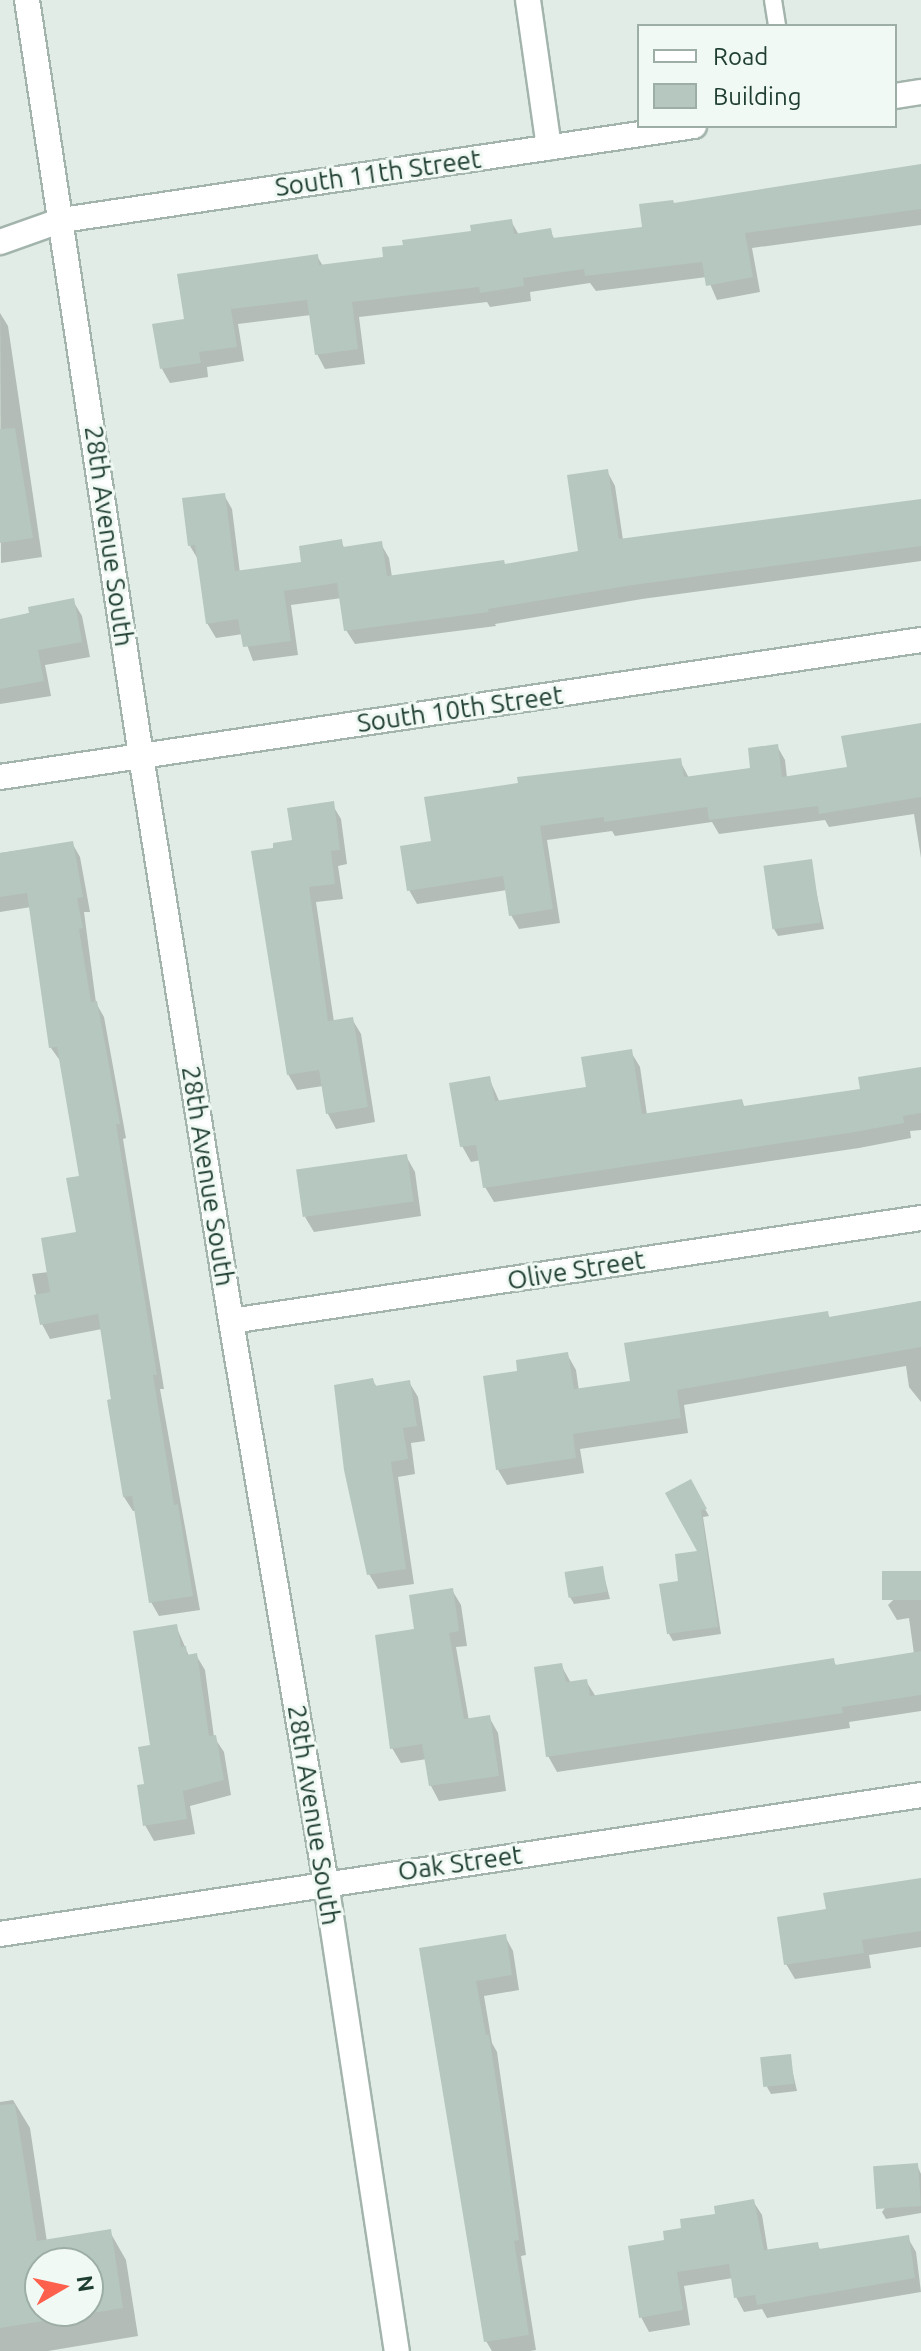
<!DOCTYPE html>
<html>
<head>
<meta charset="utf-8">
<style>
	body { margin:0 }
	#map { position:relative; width:921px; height:2351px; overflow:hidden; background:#e0ece5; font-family:Ubuntu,sans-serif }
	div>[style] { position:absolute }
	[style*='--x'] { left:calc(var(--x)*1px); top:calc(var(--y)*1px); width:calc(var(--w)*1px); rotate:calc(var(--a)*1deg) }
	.shadow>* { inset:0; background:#0003 }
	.building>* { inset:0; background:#b5c7be; transform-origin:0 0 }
	.roads { filter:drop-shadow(2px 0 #a2b4ac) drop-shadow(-2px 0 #a2b4ac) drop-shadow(0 2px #a2b4ac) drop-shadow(0 -2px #a2b4ac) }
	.service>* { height:16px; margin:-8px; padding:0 8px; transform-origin:8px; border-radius:8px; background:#fff }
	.minor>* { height:24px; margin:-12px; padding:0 12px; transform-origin:12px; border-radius:12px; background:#fff }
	span { translate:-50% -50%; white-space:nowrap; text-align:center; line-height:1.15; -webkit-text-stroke:6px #f1f9f4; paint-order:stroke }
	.street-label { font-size:26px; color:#1f3e32 }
	.legend { position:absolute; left:637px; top:24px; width:260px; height:104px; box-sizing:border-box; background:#f1f9f4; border:2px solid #9daea6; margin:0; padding:10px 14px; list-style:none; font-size:24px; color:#1f3e32 }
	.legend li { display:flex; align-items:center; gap:16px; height:40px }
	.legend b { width:40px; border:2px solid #9daea6 }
	.north { position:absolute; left:24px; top:2247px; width:80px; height:80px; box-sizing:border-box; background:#f1f9f4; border:2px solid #9daea6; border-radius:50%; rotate:81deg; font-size:22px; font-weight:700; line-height:32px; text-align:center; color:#1f3e32 }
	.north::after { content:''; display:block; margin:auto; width:28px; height:36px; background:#fd614d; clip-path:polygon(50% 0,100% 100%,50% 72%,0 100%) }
</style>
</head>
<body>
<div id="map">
	<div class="shadow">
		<div style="clip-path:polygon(921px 166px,921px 225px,752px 248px,760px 292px,717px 300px,707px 277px,596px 291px,590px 283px,530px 292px,531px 301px,490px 307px,487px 302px,359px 317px,365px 364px,325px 369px,317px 354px,311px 315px,238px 324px,244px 361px,207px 367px,208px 377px,170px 383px,162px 369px,186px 320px,317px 256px,323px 266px,385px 258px,511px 221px,519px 235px,550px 231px,555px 240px,644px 229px,674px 205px)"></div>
		<div style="clip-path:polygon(0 313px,8px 326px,42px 557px,1px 563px)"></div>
		<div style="clip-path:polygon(607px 471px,615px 486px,623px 540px,921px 501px,921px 561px,642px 599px,495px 624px,496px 626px,355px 644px,346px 630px,342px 598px,291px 605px,298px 655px,253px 661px,243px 634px,216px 638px,207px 623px,199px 561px,190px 546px,224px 495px,232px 509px,240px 573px,303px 564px,341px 542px,345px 549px,381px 544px,389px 558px,392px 577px,505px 566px,580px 553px)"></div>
		<div style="clip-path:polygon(73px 601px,82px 616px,90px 657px,45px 665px,51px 696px,0 704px,0 621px)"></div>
		<div style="clip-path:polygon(921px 724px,921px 858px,914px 814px,829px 827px,825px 820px,719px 834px,712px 822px,615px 836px,612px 831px,547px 840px,560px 923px,519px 929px,511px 915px,507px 890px,417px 904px,409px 890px,433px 842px,680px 761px,689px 778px,753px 770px,777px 746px,785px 760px,787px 778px,849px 768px)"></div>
		<div style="clip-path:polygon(332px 804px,341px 819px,347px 864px,338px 866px,343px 899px,316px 902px,334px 1022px,352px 1019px,361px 1034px,375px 1122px,336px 1129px,328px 1114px,323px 1086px,297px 1090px,288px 1074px,276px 849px,294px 842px)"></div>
		<div style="clip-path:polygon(72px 843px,80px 857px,90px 912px,84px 912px,96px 1003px,104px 1017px,126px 1138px,123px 1139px,164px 1389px,160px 1389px,200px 1610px,159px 1616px,151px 1602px,136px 1511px,133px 1511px,124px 1497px,102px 1329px,50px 1339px,42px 1324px,32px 1274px,49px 1272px,78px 1234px,81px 1178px,61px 1062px,51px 1048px,31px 907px,0 912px,0 853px)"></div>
		<div style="clip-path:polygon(810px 861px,824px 929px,778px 936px,774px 929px)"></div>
		<div style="clip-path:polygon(631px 1052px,640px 1067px,647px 1115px,741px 1101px,745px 1108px,862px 1090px,921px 1069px,921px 1130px,910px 1131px,911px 1138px,859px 1148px,494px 1202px,485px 1187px,481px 1160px,471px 1162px,462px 1146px,489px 1078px,500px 1103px,588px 1089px)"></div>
		<div style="clip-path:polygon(406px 1156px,415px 1172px,421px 1216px,314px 1232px,305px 1217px)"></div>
		<div style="clip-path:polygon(921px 1301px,921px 1402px,909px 1387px,906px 1366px,684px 1405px,688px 1433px,580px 1449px,584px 1473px,507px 1485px,498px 1470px,520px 1373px,567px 1354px,576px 1370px,579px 1391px,632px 1383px,827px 1313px,830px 1318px)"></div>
		<div style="clip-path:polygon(372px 1380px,377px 1387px,409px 1382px,418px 1397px,425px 1441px,411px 1443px,415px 1474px,398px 1477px,414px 1584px,378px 1589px,369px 1574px)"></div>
		<div style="clip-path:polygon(690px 1482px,709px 1516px,703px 1517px,721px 1634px,673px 1641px,669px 1634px,680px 1583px,701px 1553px)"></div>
		<div style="clip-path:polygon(602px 1568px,610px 1599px,574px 1604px,570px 1597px)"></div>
		<div style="clip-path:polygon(921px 1573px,921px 1711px,849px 1722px,850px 1728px,557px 1772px,548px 1756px,561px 1665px,571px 1683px,586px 1681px,596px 1697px,833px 1660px,837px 1667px,914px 1654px,909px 1618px,897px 1620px,888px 1605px)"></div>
		<div style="clip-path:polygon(452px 1590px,461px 1605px,467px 1646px,456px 1647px,469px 1721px,489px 1717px,498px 1733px,506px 1791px,439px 1801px,431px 1786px,427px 1759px,401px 1763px,392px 1748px,417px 1631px)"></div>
		<div style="clip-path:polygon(176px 1626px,189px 1656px,196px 1655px,205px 1670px,214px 1737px,224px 1752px,231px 1795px,190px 1806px,195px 1834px,154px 1841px,145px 1825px,146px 1785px)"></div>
		<div style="clip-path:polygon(921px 1880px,921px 1947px,869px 1955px,871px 1968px,795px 1979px,786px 1964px,828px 1911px)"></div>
		<div style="clip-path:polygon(505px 1936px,513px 1951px,519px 1990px,484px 1996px,492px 2043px,497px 2052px,526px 2255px,521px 2256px,536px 2350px,530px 2351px,492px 2351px,486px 2341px,421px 1950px)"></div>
		<div style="clip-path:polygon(789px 2056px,797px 2091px,771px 2094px,767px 2087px)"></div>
		<div style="clip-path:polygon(evenodd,13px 2100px,30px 2128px,47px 2242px,110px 2232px,126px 2260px,138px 2336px,48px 2351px,0 2351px,0 2102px,13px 2100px,40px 2263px,88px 2263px,88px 2311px,40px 2311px,40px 2263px)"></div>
		<div style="clip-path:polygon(917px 2165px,921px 2174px,921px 2213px,886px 2219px,882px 2212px)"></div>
		<div style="clip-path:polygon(753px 2201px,762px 2215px,768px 2252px,817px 2244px,821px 2251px,908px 2238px,916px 2252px,921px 2292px,767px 2318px,762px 2309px,744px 2312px,736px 2297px,733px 2278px,684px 2286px,690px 2325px,649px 2332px,641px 2317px,667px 2242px,683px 2230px)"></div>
	</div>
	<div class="building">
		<div style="clip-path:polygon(921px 164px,921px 209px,745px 233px,753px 277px,706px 286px,702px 262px,585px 276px,584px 269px,523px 278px,524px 286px,480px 293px,479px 287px,352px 302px,358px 349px,315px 355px,307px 300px,231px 309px,237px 347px,199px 352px,201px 363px,160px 369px,152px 324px,184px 319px,177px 274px,318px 254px,319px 265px,383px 257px,382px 247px,403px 245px,402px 240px,471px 231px,470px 225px,512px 219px,514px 234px,551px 228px,553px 238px,642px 227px,639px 204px,673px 200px,674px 203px)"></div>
		<div style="clip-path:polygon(15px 428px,33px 538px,0 543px,0 429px)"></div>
		<div style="clip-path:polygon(608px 469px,619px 539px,921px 499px,921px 546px,633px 585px,488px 609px,489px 612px,344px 631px,337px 583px,284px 591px,291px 641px,243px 647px,238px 619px,206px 624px,195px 545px,188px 546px,182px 498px,225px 493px,235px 571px,301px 562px,299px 546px,342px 539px,343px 547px,382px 541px,387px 576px,504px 560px,505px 564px,578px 551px,567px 475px)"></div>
		<div style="clip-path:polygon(74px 598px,82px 642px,38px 650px,44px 681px,0 689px,0 619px,29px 613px,28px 607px)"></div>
		<div style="clip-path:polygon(921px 723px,921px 797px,819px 814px,818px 806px,709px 820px,707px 807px,604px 822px,604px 817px,540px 826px,553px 909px,509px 916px,503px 876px,407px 891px,400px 846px,431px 841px,424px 797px,518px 783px,517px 777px,681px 758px,684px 777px,750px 768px,748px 748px,778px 744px,782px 777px,847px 767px,841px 736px)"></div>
		<div style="clip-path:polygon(334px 801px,340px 850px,331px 851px,335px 884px,309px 887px,328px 1021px,353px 1017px,368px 1107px,326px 1114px,319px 1070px,287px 1075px,251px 851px,273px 848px,273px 843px,292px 840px,287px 808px)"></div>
		<div style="clip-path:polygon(73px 841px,83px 897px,77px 898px,83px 928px,79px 929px,91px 1002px,97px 1001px,120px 1124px,116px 1124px,157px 1375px,153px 1375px,174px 1505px,178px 1504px,193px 1596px,149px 1603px,132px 1496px,123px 1497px,107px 1400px,111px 1399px,98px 1314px,40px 1325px,34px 1295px,50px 1292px,41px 1238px,76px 1232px,66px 1178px,79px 1176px,57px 1047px,49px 1048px,27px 893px,0 897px,0 853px)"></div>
		<div style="left:812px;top:859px;width:64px;height:49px;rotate:82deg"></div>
		<div style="clip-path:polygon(632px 1049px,642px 1114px,742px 1099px,744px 1106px,860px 1089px,858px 1077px,921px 1067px,921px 1113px,903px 1116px,904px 1123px,849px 1133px,483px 1188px,476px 1145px,460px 1147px,449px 1083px,490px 1076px,495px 1101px,586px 1087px,581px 1057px)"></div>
		<div style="left:407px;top:1154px;width:48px;height:112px;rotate:82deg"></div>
		<div style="clip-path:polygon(921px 1301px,921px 1347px,677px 1390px,681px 1418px,573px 1434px,576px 1458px,496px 1470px,483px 1376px,517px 1371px,516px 1360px,568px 1352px,574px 1389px,630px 1381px,624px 1343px,828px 1311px,829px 1317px)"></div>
		<div style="clip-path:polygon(373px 1378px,375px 1386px,410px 1380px,417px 1426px,403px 1428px,408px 1459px,391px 1462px,406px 1569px,367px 1575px,344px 1470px,334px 1385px)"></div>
		<div style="clip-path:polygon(691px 1479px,707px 1509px,701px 1510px,718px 1627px,667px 1634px,659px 1584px,678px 1581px,675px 1554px,697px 1551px,665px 1493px)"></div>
		<div style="left:603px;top:1566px;width:26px;height:39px;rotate:81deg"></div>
		<div style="left:921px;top:1571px;width:29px;height:39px;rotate:90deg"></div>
		<div style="clip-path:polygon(453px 1588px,459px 1631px,449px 1633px,464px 1719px,490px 1715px,499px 1776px,429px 1786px,422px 1744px,390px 1749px,375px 1635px,414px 1629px,409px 1595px)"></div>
		<div style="clip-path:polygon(177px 1624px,181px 1647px,186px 1646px,187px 1655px,197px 1653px,209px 1736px,216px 1735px,224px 1780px,183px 1791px,187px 1819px,143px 1826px,137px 1785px,144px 1784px,138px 1747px,150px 1745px,133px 1631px)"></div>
		<div style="clip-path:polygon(921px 1651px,921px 1695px,842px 1707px,843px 1713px,546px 1757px,534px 1667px,562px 1663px,566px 1682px,587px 1679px,590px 1696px,834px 1658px,835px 1665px)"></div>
		<div style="clip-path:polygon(921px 1878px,921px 1931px,862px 1940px,864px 1953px,784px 1965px,777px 1917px,826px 1909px,823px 1893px)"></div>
		<div style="clip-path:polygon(506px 1934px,512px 1975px,476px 1981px,486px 2035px,489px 2035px,503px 2125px,519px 2240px,514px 2241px,529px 2335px,484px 2342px,419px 1948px)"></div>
		<div style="left:791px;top:2054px;width:30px;height:31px;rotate:84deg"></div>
		<div style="clip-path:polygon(evenodd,15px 2104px,37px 2241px,111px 2229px,123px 2308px,0 2328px,0 2105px,15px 2104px,40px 2263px,88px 2263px,88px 2311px,40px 2311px,40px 2263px)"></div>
		<div style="left:918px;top:2163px;width:43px;height:45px;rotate:86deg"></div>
		<div style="clip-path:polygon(754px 2199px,764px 2250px,818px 2242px,819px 2249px,909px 2235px,915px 2278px,757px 2305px,755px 2295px,734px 2298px,729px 2264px,677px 2272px,683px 2310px,639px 2318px,628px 2246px,664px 2240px,663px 2231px,681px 2228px,680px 2219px,715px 2214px,714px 2206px)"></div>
	</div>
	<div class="roads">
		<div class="service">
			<div style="--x:773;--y:0;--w:26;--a:81"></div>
		</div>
		<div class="minor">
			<div style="--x:27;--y:0;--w:765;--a:81.42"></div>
			<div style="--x:141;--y:756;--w:572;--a:80.95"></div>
			<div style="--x:231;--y:1321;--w:570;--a:80.41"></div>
			<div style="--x:326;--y:1883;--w:473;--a:81.4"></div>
			<div style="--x:528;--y:0;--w:149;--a:81.9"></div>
			<div style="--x:895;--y:96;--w:26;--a:-9"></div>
			<div style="--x:0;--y:242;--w:66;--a:-19.5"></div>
			<div style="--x:62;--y:220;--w:639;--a:-8.46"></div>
			<div style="--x:0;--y:777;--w:931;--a:-8.46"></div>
			<div style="--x:231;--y:1321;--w:698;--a:-8.49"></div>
			<div style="--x:0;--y:1934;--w:931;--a:-8.58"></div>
		</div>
	</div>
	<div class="street-label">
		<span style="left:378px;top:173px;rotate:-8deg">South 11th Street</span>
		<span style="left:109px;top:536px;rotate:82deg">28th Avenue South</span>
		<span style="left:460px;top:709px;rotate:-8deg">South 10th Street</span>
		<span style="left:208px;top:1176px;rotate:81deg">28th Avenue South</span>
		<span style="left:576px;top:1270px;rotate:-9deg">Olive Street</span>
		<span style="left:314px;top:1815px;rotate:81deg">28th Avenue South</span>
		<span style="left:460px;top:1863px;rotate:-8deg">Oak Street</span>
	</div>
	<ul class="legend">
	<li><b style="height:10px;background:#fff"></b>Road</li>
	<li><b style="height:22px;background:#b5c7be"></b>Building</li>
	</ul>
	<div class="north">N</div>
</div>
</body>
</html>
